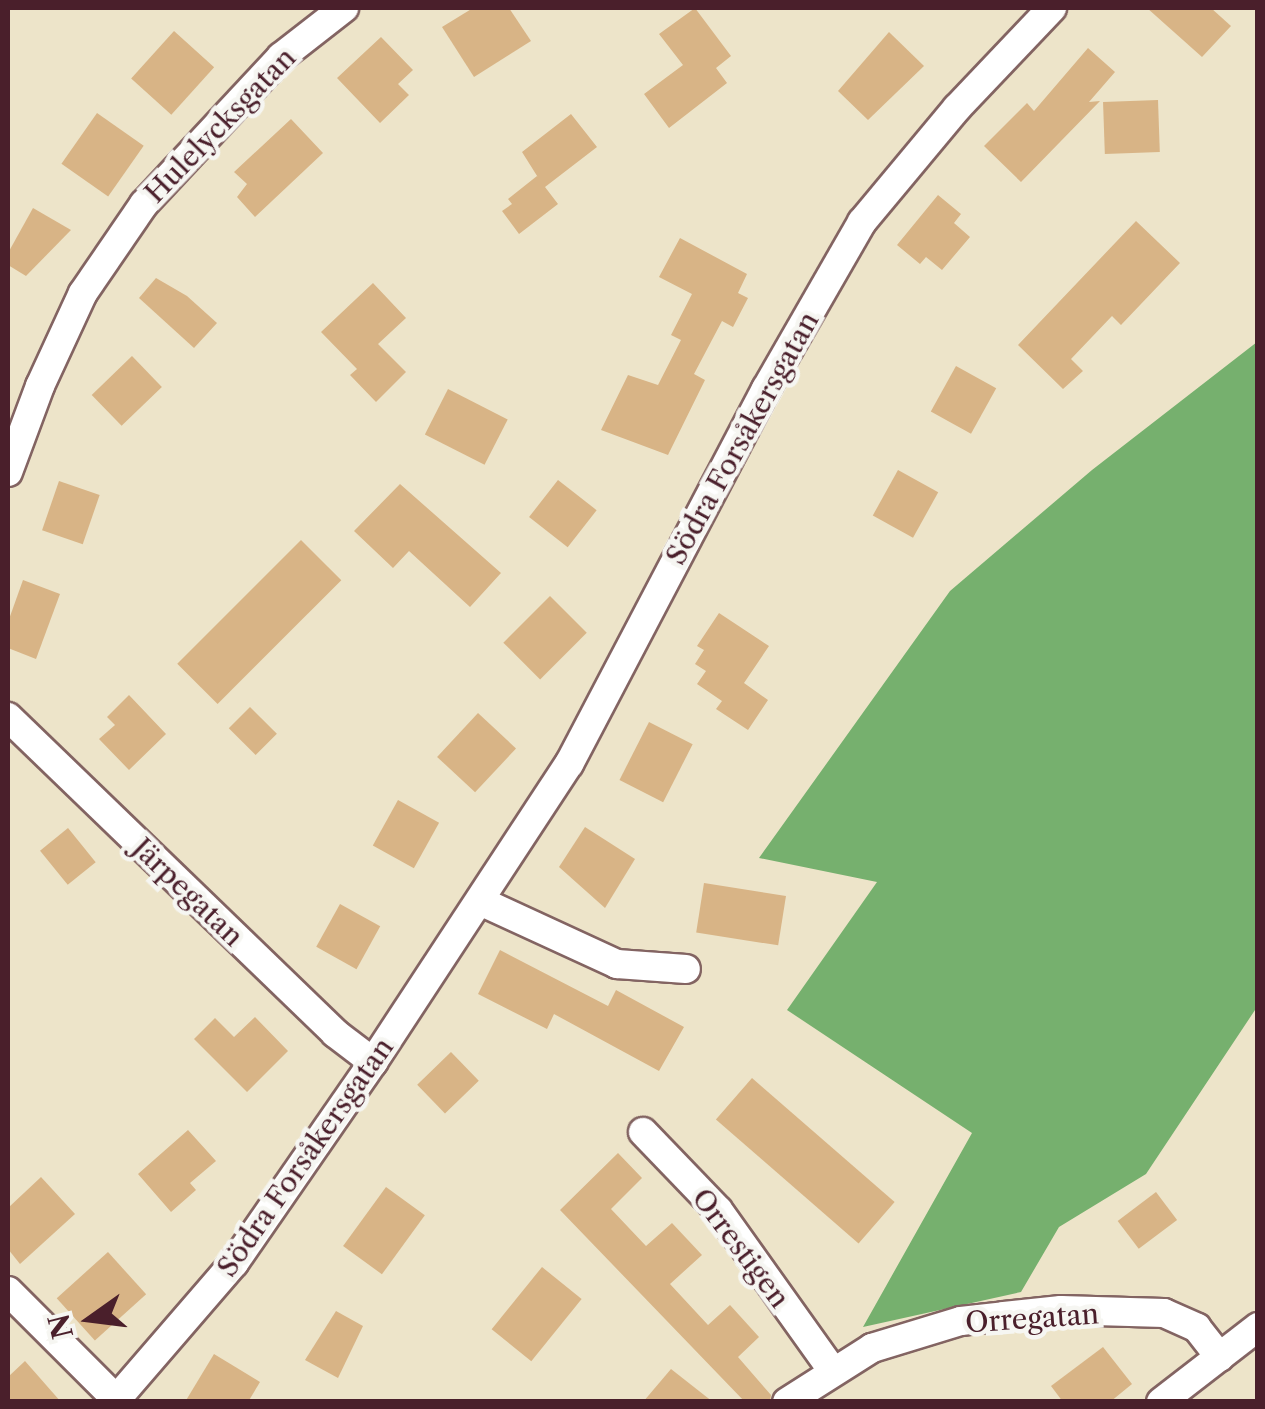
<!DOCTYPE html>
<html>
<head>
<meta charset="utf-8">
<style>
	body { margin:0 }
	#map { position:relative; width:1265px; height:1409px; overflow:hidden; background:#ede4c9; font-family:"Libre Caslon Text",serif }
	div>[style] { position:absolute }
	[style*='--x'] { left:calc(var(--x)*1px); top:calc(var(--y)*1px); width:calc(var(--w)*1px); rotate:calc(var(--a)*1deg) }
	.forest>* { inset:0; background:#76b06e }
	.building>* { inset:0; background:#d8b486; transform-origin:0 0 }
	.roads { filter:drop-shadow(2px 0 #836462) drop-shadow(-2px 0 #836462) drop-shadow(0 2px #836462) drop-shadow(0 -2px #836462) }
	.street>* { height:28px; margin:-14px; padding:0 14px; transform-origin:14px; border-radius:14px; background:#fff }
	span { translate:-50% -50%; white-space:nowrap; text-align:center; line-height:1.15; -webkit-text-stroke:9px #f6f6f2; paint-order:stroke }
	.street-label { font-size:28px; color:#4a1f2b }
	.frame { position:absolute; inset:0; border:10px solid #4a1f2b; pointer-events:none }
	.north { position:absolute; left:40px; top:1269px; width:100px; height:100px; -webkit-text-stroke:8px #f6f6f2; paint-order:stroke; rotate:256deg; font-size:28px; font-weight:700; line-height:40px; text-align:center; color:#4a1f2b }
	.north::after { content:''; display:block; margin:auto; width:35px; height:45px; background:#4a1f2b; clip-path:polygon(50% 0,100% 100%,50% 72%,0 100%) }
</style>
</head>
<body>
<div id="map">
	<div class="forest">
		<div style="clip-path:polygon(1257px 342px,1257px 1007px,1146px 1174px,1059px 1227px,1021px 1292px,863px 1327px,972px 1133px,787px 1010px,877px 882px,759px 858px,950px 591px,1092px 470px)"></div>
	</div>
	<div class="building">
		<div style="clip-path:polygon(473px 8px,509px 8px,531px 41px,474px 77px,442px 27px)"></div>
		<div style="clip-path:polygon(695px 8px,731px 56px,716px 68px,727px 83px,669px 128px,644px 94px,683px 65px,659px 34px)"></div>
		<div style="clip-path:polygon(1147px 8px,1211px 8px,1231px 26px,1202px 57px)"></div>
		<div style="left:174px;top:31px;width:54px;height:64px;rotate:42deg"></div>
		<div style="clip-path:polygon(889px 32px,924px 66px,868px 120px,838px 91px)"></div>
		<div style="clip-path:polygon(381px 37px,413px 70px,398px 84px,409px 95px,380px 123px,337px 78px)"></div>
		<div style="clip-path:polygon(1088px 48px,1115px 72px,1089px 102px,1100px 101px,1021px 182px,984px 146px,1027px 103px,1034px 111px)"></div>
		<div style="left:1158px;top:100px;width:52px;height:55px;rotate:88deg"></div>
		<div style="left:97px;top:113px;width:57px;height:62px;rotate:35deg"></div>
		<div style="clip-path:polygon(571px 114px,597px 147px,545px 187px,558px 204px,519px 234px,502px 211px,512px 204px,508px 199px,537px 176px,539px 179px,522px 152px)"></div>
		<div style="clip-path:polygon(291px 119px,323px 153px,255px 217px,237px 197px,247px 184px,234px 172px)"></div>
		<div style="clip-path:polygon(938px 195px,961px 214px,954px 223px,970px 237px,942px 270px,926px 257px,920px 264px,897px 245px)"></div>
		<div style="clip-path:polygon(33px 208px,71px 230px,26px 276px,8px 265px,8px 253px)"></div>
		<div style="clip-path:polygon(1136px 221px,1180px 263px,1121px 325px,1112px 316px,1071px 359px,1083px 371px,1063px 389px,1018px 345px)"></div>
		<div style="clip-path:polygon(680px 238px,747px 274px,738px 293px,748px 298px,733px 327px,722px 321px,694px 374px,705px 380px,668px 455px,601px 430px,628px 375px,658px 385px,681px 340px,671px 335px,692px 294px,659px 277px)"></div>
		<div style="clip-path:polygon(156px 278px,187px 296px,217px 323px,194px 348px,139px 298px)"></div>
		<div style="clip-path:polygon(373px 283px,406px 318px,378px 344px,406px 372px,376px 402px,350px 375px,357px 369px,321px 332px)"></div>
		<div style="left:132px;top:356px;width:43px;height:56px;rotate:46deg"></div>
		<div style="left:956px;top:366px;width:46px;height:52px;rotate:29deg"></div>
		<div style="left:448px;top:389px;width:67px;height:51px;rotate:27deg"></div>
		<div style="left:898px;top:470px;width:46px;height:52px;rotate:29deg"></div>
		<div style="left:558px;top:480px;width:49px;height:47px;rotate:38deg"></div>
		<div style="left:59px;top:481px;width:43px;height:52px;rotate:19deg"></div>
		<div style="clip-path:polygon(400px 484px,501px 573px,470px 607px,409px 551px,393px 568px,354px 531px)"></div>
		<div style="left:301px;top:540px;width:57px;height:175px;rotate:45deg"></div>
		<div style="clip-path:polygon(23px 580px,60px 594px,36px 659px,8px 648px,8px 622px)"></div>
		<div style="left:550px;top:596px;width:52px;height:66px;rotate:45deg"></div>
		<div style="clip-path:polygon(719px 613px,769px 646px,744px 683px,768px 700px,748px 730px,716px 709px,722px 701px,697px 684px,706px 671px,695px 664px,704px 650px,697px 646px)"></div>
		<div style="clip-path:polygon(129px 695px,166px 734px,129px 770px,99px 739px,115px 725px,107px 717px)"></div>
		<div style="left:250px;top:707px;width:38px;height:30px;rotate:45deg"></div>
		<div style="left:478px;top:713px;width:52px;height:60px;rotate:43deg"></div>
		<div style="left:649px;top:722px;width:49px;height:65px;rotate:27deg"></div>
		<div style="left:398px;top:800px;width:47px;height:52px;rotate:29deg"></div>
		<div style="clip-path:polygon(585px 827px,635px 859px,605px 908px,559px 867px)"></div>
		<div style="left:68px;top:828px;width:44px;height:36px;rotate:51deg"></div>
		<div style="left:704px;top:883px;width:83px;height:50px;rotate:9deg"></div>
		<div style="left:340px;top:904px;width:46px;height:49px;rotate:29deg"></div>
		<div style="clip-path:polygon(500px 950px,608px 1006px,616px 990px,684px 1027px,659px 1071px,554px 1014px,547px 1029px,478px 994px)"></div>
		<div style="clip-path:polygon(255px 1017px,288px 1051px,247px 1092px,194px 1039px,215px 1018px,234px 1037px)"></div>
		<div style="left:451px;top:1052px;width:40px;height:47px;rotate:46deg"></div>
		<div style="left:752px;top:1078px;width:189px;height:55px;rotate:41deg"></div>
		<div style="clip-path:polygon(188px 1130px,216px 1161px,190px 1183px,196px 1190px,171px 1212px,138px 1174px)"></div>
		<div style="clip-path:polygon(618px 1153px,642px 1178px,611px 1209px,646px 1246px,672px 1223px,702px 1255px,670px 1284px,708px 1325px,730px 1305px,759px 1337px,738px 1357px,771px 1395px,770px 1402px,745px 1402px,560px 1210px)"></div>
		<div style="clip-path:polygon(41px 1177px,75px 1214px,20px 1264px,8px 1249px,8px 1208px)"></div>
		<div style="left:386px;top:1187px;width:48px;height:73px;rotate:36deg"></div>
		<div style="left:1156px;top:1192px;width:35px;height:48px;rotate:53deg"></div>
		<div style="left:108px;top:1252px;width:57px;height:69px;rotate:48deg"></div>
		<div style="left:542px;top:1267px;width:51px;height:80px;rotate:39deg"></div>
		<div style="clip-path:polygon(336px 1311px,363px 1326px,338px 1378px,305px 1360px)"></div>
		<div style="clip-path:polygon(1103px 1347px,1132px 1384px,1110px 1402px,1063px 1402px,1051px 1386px)"></div>
		<div style="clip-path:polygon(214px 1354px,260px 1382px,248px 1402px,185px 1402px)"></div>
		<div style="clip-path:polygon(25px 1361px,61px 1402px,8px 1402px,8px 1377px)"></div>
		<div style="clip-path:polygon(671px 1369px,713px 1402px,643px 1402px)"></div>
	</div>
	<div class="roads">
		<div class="street">
			<div style="--x:8;--y:472;--w:92;--a:-69.6"></div>
			<div style="--x:40;--y:386;--w:102;--a:-65.2"></div>
			<div style="--x:83;--y:293;--w:108;--a:-55.6"></div>
			<div style="--x:144;--y:204;--w:201;--a:-47"></div>
			<div style="--x:281;--y:57;--w:80;--a:-37.9"></div>
			<div style="--x:8;--y:717;--w:455;--a:44"></div>
			<div style="--x:335;--y:1033;--w:48;--a:37.3"></div>
			<div style="--x:480;--y:901;--w:151;--a:24.7"></div>
			<div style="--x:617;--y:964;--w:69;--a:4.1"></div>
			<div style="--x:643;--y:1132;--w:108;--a:46.1"></div>
			<div style="--x:718;--y:1210;--w:196;--a:54.5"></div>
			<div style="--x:8;--y:1291;--w:153;--a:45"></div>
			<div style="--x:114;--y:1402;--w:184;--a:-49.2"></div>
			<div style="--x:234;--y:1263;--w:244;--a:-55.3"></div>
			<div style="--x:373;--y:1062;--w:357;--a:-56.7"></div>
			<div style="--x:569;--y:764;--w:424;--a:-62.3"></div>
			<div style="--x:766;--y:389;--w:193;--a:-60.1"></div>
			<div style="--x:862;--y:222;--w:148;--a:-50.2"></div>
			<div style="--x:957;--y:108;--w:138;--a:-46.5"></div>
			<div style="--x:787;--y:1402;--w:101;--a:-32.4"></div>
			<div style="--x:872;--y:1348;--w:93;--a:-16.9"></div>
			<div style="--x:961;--y:1321;--w:43;--a:-6.6"></div>
			<div style="--x:1004;--y:1316;--w:57;--a:-6"></div>
			<div style="--x:1061;--y:1310;--w:103;--a:1.7"></div>
			<div style="--x:1164;--y:1313;--w:36;--a:24"></div>
			<div style="--x:1197;--y:1328;--w:37;--a:52"></div>
			<div style="--x:1161;--y:1402;--w:123;--a:-37.7"></div>
		</div>
	</div>
	<div class="street-label">
		<span style="left:220px;top:125px;rotate:-46deg">Hulelycksgatan</span>
		<span style="left:742px;top:438px;rotate:-61deg">Södra Forsåkersgatan</span>
		<span style="left:188px;top:892px;rotate:44deg">Järpegatan</span>
		<span style="left:305px;top:1157px;rotate:-55deg">Södra Forsåkersgatan</span>
		<span style="left:741px;top:1248px;rotate:53deg">Orrestigen</span>
		<span style="left:1032px;top:1318px;rotate:-4deg">Orregatan</span>
	</div>
	<div class="frame"></div>
	<div class="north">N</div>
</div>
</body>
</html>
